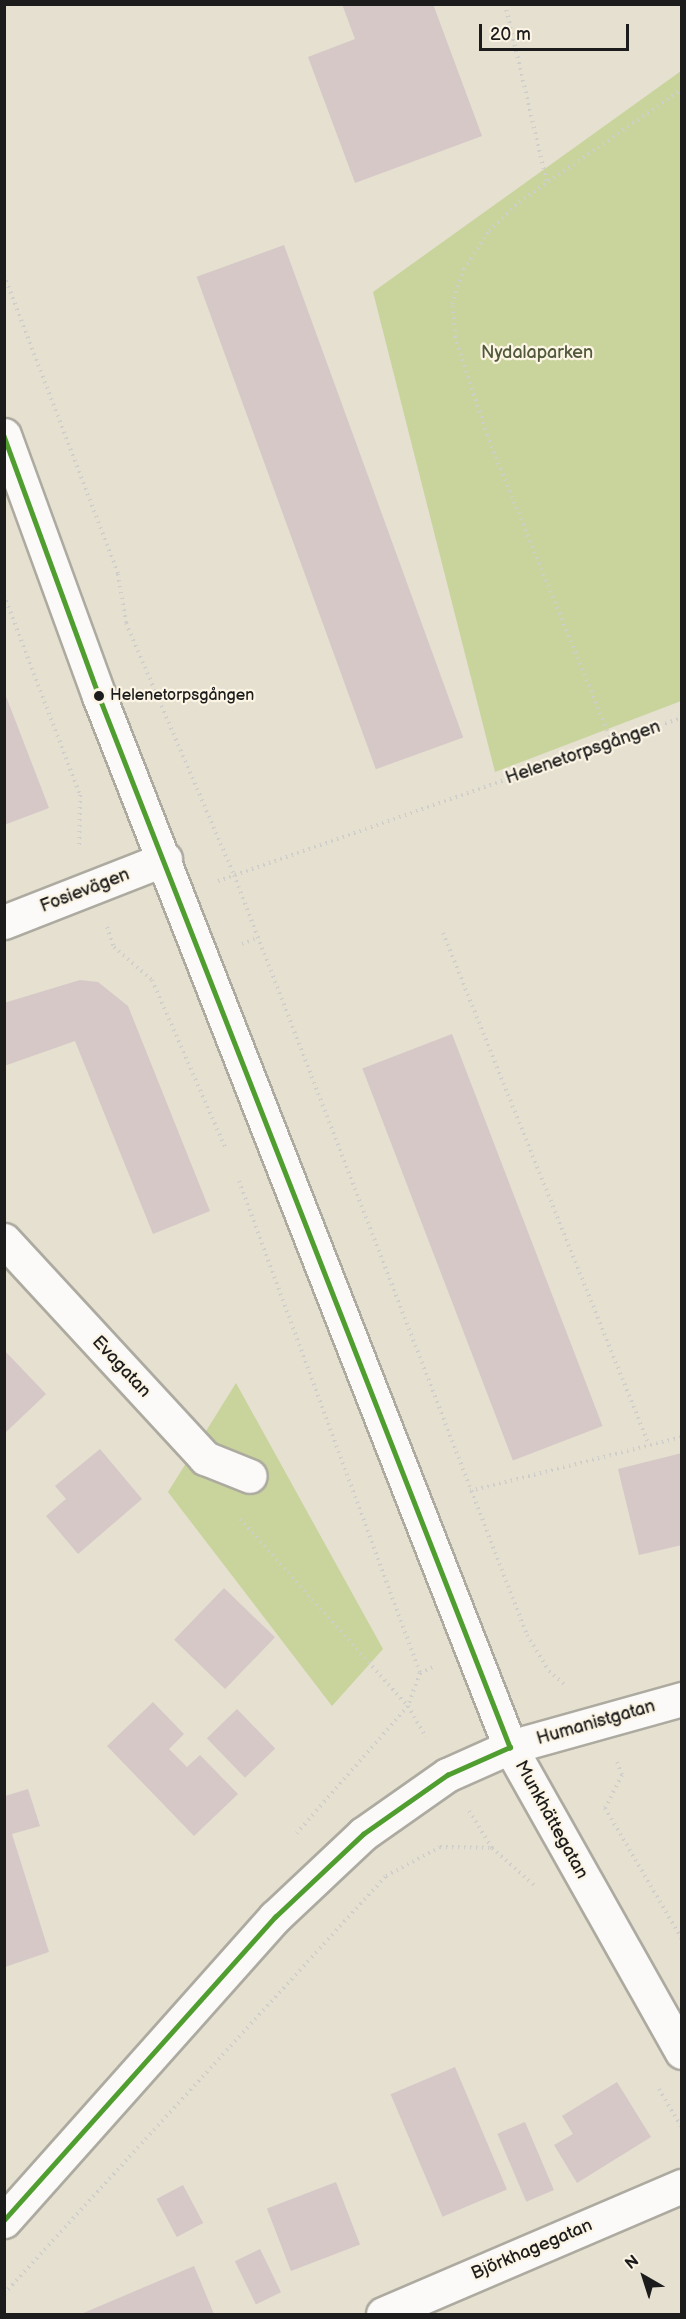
<!DOCTYPE html>
<html>
<head>
<meta charset="utf-8">
<style>
	body { margin:0 }
	#map { position:relative; width:686px; height:2319px; overflow:hidden; background:#e5e0d0; font-family:"Balsamiq Sans",sans-serif }
	div>[style] { position:absolute }
	[style*='--x'] { left:calc(var(--x)*1px); top:calc(var(--y)*1px); width:calc(var(--w)*1px); rotate:calc(var(--a)*1deg) }
	.green>* { inset:0; background:#c8d49b }
	.building>* { inset:0; background:#d6c8c7; transform-origin:0 0 }
	.path>* { height:4px; margin-top:-2px; transform-origin:0; background:repeating-linear-gradient(90deg,#d0ceca 0 1.5px,transparent 0 6px) }
	.roads { filter:drop-shadow(2px 0 #adaaa0) drop-shadow(-2px 0 #adaaa0) drop-shadow(0 2px #adaaa0) drop-shadow(0 -2px #adaaa0) }
	.minor>* { height:33px; margin:-16.5px; padding:0 16.5px; transform-origin:16.5px; border-radius:16.5px; background:#fbfaf8 }
	.major>* { height:33px; margin:-16.5px; padding:0 16.5px; transform-origin:16.5px; border-radius:16.5px; background:#fbfaf8 }
	.bus-1>* { height:4.5px; margin:-2.25px; padding:0 2.25px; transform-origin:2.25px; border-radius:2.25px; background:#509e2f }
	.dots>* { width:16px; height:16px; translate:-50% -50%; box-sizing:border-box; border:3px solid #fcf5e5; border-radius:50% }
	span { translate:-50% -50%; white-space:nowrap; text-align:center; line-height:1.15; -webkit-text-stroke:4.5px #fcf5e5; paint-order:stroke }
	.bus-label { font-size:16px; color:#1c1c1c }
	.left { translate:0 -50%; text-align:left }
	.park-label { font-size:18px; color:#505939 }
	.street-label { font-size:18px; color:#1c1c1c }
	.frame { position:absolute; inset:0; border:6px solid #1c1c1c; pointer-events:none }
	.north { position:absolute; left:614px; top:2247px; width:60px; height:60px; -webkit-text-stroke:4px #fcf5e5; paint-order:stroke; rotate:321deg; font-size:16px; font-weight:700; line-height:24px; text-align:center; color:#1c1c1c }
	.north::after { content:''; display:block; margin:auto; width:21px; height:27px; background:#1c1c1c; clip-path:polygon(50% 0,100% 100%,50% 72%,0 100%) }
	.scale { position:absolute; left:479px; top:24px; width:150px; height:27px; box-sizing:border-box; border:3px solid #1c1c1c; border-top:0; padding-left:8px; font-size:18px; line-height:21px; white-space:nowrap; color:#1c1c1c; -webkit-text-stroke:4px #fcf5e5; paint-order:stroke }
</style>
</head>
<body>
<div id="map">
	<div class="green">
		<div style="clip-path:polygon(681px 71px,681px 701px,495px 772px,373px 292px)"></div>
		<div style="clip-path:polygon(236px 1383px,383px 1649px,332px 1706px,168px 1492px)"></div>
	</div>
	<div class="building">
		<div style="clip-path:polygon(342px 4px,433px 4px,482px 136px,355px 183px,308px 57px,355px 39px)"></div>
		<div style="left:284px;top:245px;width:524px;height:93px;rotate:70deg"></div>
		<div style="clip-path:polygon(4px 691px,49px 808px,4px 825px)"></div>
		<div style="clip-path:polygon(80px 980px,98px 982px,128px 1006px,210px 1211px,153px 1234px,75px 1041px,4px 1066px,4px 1003px)"></div>
		<div style="left:452px;top:1034px;width:420px;height:96px;rotate:69deg"></div>
		<div style="clip-path:polygon(4px 1350px,46px 1394px,4px 1434px)"></div>
		<div style="clip-path:polygon(100px 1449px,142px 1499px,78px 1554px,46px 1516px,66px 1499px,55px 1486px)"></div>
		<div style="clip-path:polygon(682px 1453px,682px 1545px,639px 1555px,618px 1469px)"></div>
		<div style="left:224px;top:1588px;width:71px;height:72px;rotate:44deg"></div>
		<div style="clip-path:polygon(153px 1702px,184px 1734px,169px 1749px,187px 1767px,200px 1755px,238px 1794px,194px 1836px,107px 1746px)"></div>
		<div style="left:237px;top:1709px;width:55px;height:42px;rotate:46deg"></div>
		<div style="clip-path:polygon(28px 1789px,40px 1826px,12px 1834px,49px 1952px,5px 1967px,5px 1796px)"></div>
		<div style="left:455px;top:2067px;width:133px;height:70px;rotate:67deg"></div>
		<div style="clip-path:polygon(617px 2082px,651px 2137px,577px 2183px,554px 2145px,573px 2134px,562px 2116px)"></div>
		<div style="left:525px;top:2122px;width:74px;height:30px;rotate:67deg"></div>
		<div style="left:336px;top:2182px;width:67px;height:74px;rotate:69deg"></div>
		<div style="left:183px;top:2185px;width:43px;height:30px;rotate:62deg"></div>
		<div style="left:260px;top:2249px;width:48px;height:28px;rotate:64deg"></div>
		<div style="clip-path:polygon(194px 2266px,214px 2314px,81px 2314px)"></div>
	</div>
	<div class="path">
		<div style="--x:505;--y:4;--w:184;--a:76.8"></div>
		<div style="--x:4;--y:275;--w:320;--a:69.1"></div>
		<div style="--x:118;--y:574;--w:50;--a:80.7"></div>
		<div style="--x:126;--y:623;--w:274;--a:66.8"></div>
		<div style="--x:234;--y:875;--w:815;--a:68.92"></div>
		<div style="--x:527;--y:1635;--w:42;--a:58.6"></div>
		<div style="--x:549;--y:1671;--w:23;--a:41"></div>
		<div style="--x:4;--y:595;--w:214;--a:69.2"></div>
		<div style="--x:80;--y:795;--w:51;--a:91.1"></div>
		<div style="--x:612;--y:742;--w:331;--a:-112.2"></div>
		<div style="--x:487;--y:435;--w:103;--a:-108.1"></div>
		<div style="--x:455;--y:337;--w:33;--a:-95"></div>
		<div style="--x:452;--y:304;--w:37;--a:-71"></div>
		<div style="--x:464;--y:269;--w:45;--a:-56.7"></div>
		<div style="--x:489;--y:231;--w:42;--a:-44"></div>
		<div style="--x:519;--y:202;--w:198;--a:-34.7"></div>
		<div style="--x:218;--y:881;--w:492;--a:-19.4"></div>
		<div style="--x:107;--y:927;--w:21;--a:71"></div>
		<div style="--x:114;--y:947;--w:50;--a:41"></div>
		<div style="--x:152;--y:980;--w:184;--a:66.4"></div>
		<div style="--x:443;--y:933;--w:552;--a:68.08"></div>
		<div style="--x:242;--y:944;--w:16;--a:-22"></div>
		<div style="--x:239;--y:1181;--w:524;--a:69.8"></div>
		<div style="--x:420;--y:1673;--w:35;--a:110"></div>
		<div style="--x:408;--y:1706;--w:169;--a:131.2"></div>
		<div style="--x:470;--y:1491;--w:219;--a:-14.3"></div>
		<div style="--x:240;--y:1519;--w:251;--a:48.1"></div>
		<div style="--x:408;--y:1706;--w:36;--a:60"></div>
		<div style="--x:420;--y:1673;--w:14;--a:-25"></div>
		<div style="--x:617;--y:1762;--w:14;--a:69"></div>
		<div style="--x:622;--y:1775;--w:37;--a:117"></div>
		<div style="--x:605;--y:1808;--w:152;--a:59.6"></div>
		<div style="--x:469;--y:1811;--w:44;--a:58.1"></div>
		<div style="--x:659;--y:2089;--w:45;--a:59.5"></div>
		<div style="--x:4;--y:2294;--w:566;--a:-47.58"></div>
		<div style="--x:386;--y:1876;--w:61;--a:-28.2"></div>
		<div style="--x:440;--y:1847;--w:52;--a:1.1"></div>
		<div style="--x:492;--y:1848;--w:57;--a:41.5"></div>
	</div>
	<div class="roads">
		<div class="minor">
			<div style="--x:4;--y:922;--w:173;--a:-21.4"></div>
			<div style="--x:4;--y:1240;--w:297;--a:47.3"></div>
			<div style="--x:205;--y:1458;--w:48;--a:21.8"></div>
			<div style="--x:4;--y:2221;--w:407;--a:-48.3"></div>
			<div style="--x:275;--y:1917;--w:121;--a:-43.3"></div>
			<div style="--x:363;--y:1834;--w:103;--a:-35.1"></div>
			<div style="--x:447;--y:1775;--w:69;--a:-24"></div>
			<div style="--x:510;--y:1747;--w:179;--a:-15.6"></div>
			<div style="--x:383;--y:2314;--w:325;--a:-23.2"></div>
		</div>
		<div class="major">
			<div style="--x:4;--y:435;--w:278;--a:70"></div>
			<div style="--x:99;--y:696;--w:1129;--a:68.64"></div>
			<div style="--x:510;--y:1747;--w:350;--a:60.6"></div>
		</div>
	</div>
	<div class="bus-1">
		<div style="--x:4;--y:436;--w:277;--a:69.9"></div>
		<div style="--x:99;--y:696;--w:1129;--a:68.64"></div>
		<div style="--x:4;--y:2220;--w:407;--a:-48.2"></div>
		<div style="--x:275;--y:1917;--w:121;--a:-43.3"></div>
		<div style="--x:363;--y:1834;--w:103;--a:-35.1"></div>
		<div style="--x:447;--y:1775;--w:69;--a:-24"></div>
	</div>
	<div class="dots">
		<div style="left:99px;top:696px;background:#1c1c1c"></div>
	</div>
	<div class="bus-label">
		<span class="left" style="left:110px;top:696px">Helenetorpsgången</span>
	</div>
	<div class="park-label">
		<span style="left:537px;top:353px">Nydalaparken</span>
	</div>
	<div class="street-label">
		<span style="left:583px;top:753px;rotate:-19deg">Helenetorpsgången</span>
		<span style="left:85px;top:891px;rotate:-21deg">Fosievägen</span>
		<span style="left:121px;top:1367px;rotate:47deg">Evagatan</span>
		<span style="left:596px;top:1723px;rotate:-16deg">Humanistgatan</span>
		<span style="left:551px;top:1820px;rotate:61deg">Munkhättegatan</span>
		<span style="left:532px;top:2250px;rotate:-23deg">Björkhagegatan</span>
	</div>
	<div class="frame"></div>
	<div class="north">N</div>
	<div class="scale">20 m</div>
</div>
</body>
</html>
